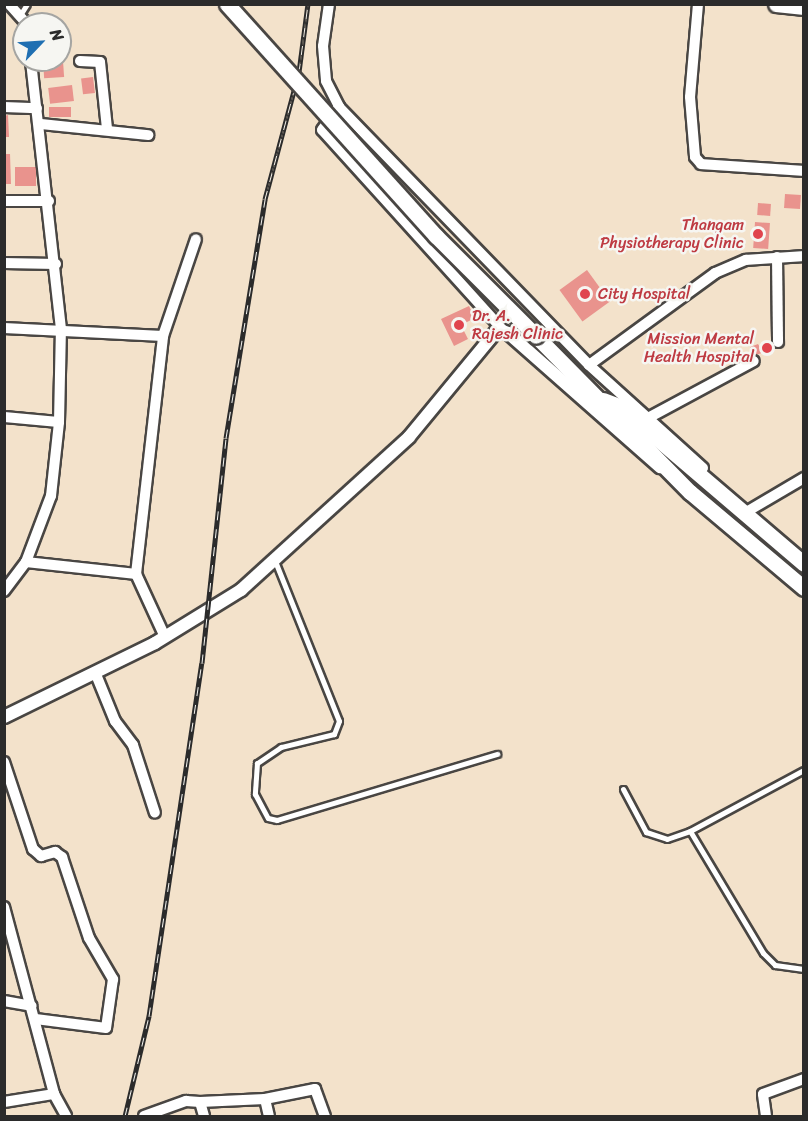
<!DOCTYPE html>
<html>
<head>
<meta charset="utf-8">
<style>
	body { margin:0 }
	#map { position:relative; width:808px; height:1121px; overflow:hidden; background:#f3e2cb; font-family:Sriracha,sans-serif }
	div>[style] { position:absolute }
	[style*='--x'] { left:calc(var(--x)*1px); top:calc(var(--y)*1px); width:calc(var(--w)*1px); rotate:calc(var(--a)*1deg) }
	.building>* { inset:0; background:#e9938d; transform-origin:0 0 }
	.roads { filter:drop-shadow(2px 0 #494643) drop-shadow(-2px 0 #494643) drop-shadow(0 2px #494643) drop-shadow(0 -2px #494643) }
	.service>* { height:5px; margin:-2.5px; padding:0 2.5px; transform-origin:2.5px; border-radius:2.5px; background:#fff }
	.minor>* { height:10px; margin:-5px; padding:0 5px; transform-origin:5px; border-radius:5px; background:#fff }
	.tertiary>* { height:12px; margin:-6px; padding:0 6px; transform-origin:6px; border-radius:6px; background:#fff }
	.primary>* { height:15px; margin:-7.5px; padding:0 7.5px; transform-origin:7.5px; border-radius:7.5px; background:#fff }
	.rail>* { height:5px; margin-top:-2.5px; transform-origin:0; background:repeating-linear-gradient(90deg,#f6f6f2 0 9px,#2b2b2b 0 18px); box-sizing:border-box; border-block:2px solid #2b2b2b }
	.bridges { filter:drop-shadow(2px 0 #494643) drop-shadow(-2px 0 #494643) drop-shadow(0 2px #494643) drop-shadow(0 -2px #494643) }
	.primary-bridge>* { height:15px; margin:-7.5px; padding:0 7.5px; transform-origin:7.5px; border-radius:7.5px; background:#fff }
	.dots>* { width:16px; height:16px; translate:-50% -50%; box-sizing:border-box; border:3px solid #f6f6f2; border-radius:50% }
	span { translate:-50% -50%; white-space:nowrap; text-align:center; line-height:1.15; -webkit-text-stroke:5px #f6f6f2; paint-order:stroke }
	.health-label { font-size:16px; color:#be3a42 }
	.right { translate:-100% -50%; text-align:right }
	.left { translate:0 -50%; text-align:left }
	.frame { position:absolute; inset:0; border:6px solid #2b2b2b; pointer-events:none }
	.north { position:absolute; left:12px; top:12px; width:60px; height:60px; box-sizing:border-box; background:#f6f6f2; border:2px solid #a5a5a2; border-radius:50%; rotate:65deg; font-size:16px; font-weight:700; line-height:24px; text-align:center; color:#2b2b2b }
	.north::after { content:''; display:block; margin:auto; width:21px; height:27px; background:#1f6fb2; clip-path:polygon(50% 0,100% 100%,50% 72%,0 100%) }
</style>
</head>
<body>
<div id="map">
	<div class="building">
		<div style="left:63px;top:61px;width:16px;height:20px;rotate:86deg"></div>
		<div style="left:93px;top:77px;width:16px;height:12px;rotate:83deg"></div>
		<div style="left:72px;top:85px;width:16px;height:24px;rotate:83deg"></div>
		<div style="left:49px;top:107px;width:22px;height:10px"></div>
		<div style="clip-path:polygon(8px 115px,9px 137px,4px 137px,4px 116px)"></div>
		<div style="clip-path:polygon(4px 154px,10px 154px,11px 184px,4px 184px)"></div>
		<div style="left:15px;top:167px;width:21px;height:19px"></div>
		<div style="left:785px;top:194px;width:16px;height:14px;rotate:4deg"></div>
		<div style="left:758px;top:203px;width:13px;height:12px;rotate:4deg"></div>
		<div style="left:755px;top:222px;width:15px;height:26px;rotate:4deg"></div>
		<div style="left:587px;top:270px;width:39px;height:34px;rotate:54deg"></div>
		<div style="clip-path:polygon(469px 306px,475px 318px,461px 325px,468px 339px,454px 346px,441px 319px)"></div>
		<div style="clip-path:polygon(768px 342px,771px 350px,753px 356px,750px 347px,758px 344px,761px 349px)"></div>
	</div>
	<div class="roads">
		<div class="service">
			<div style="--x:22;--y:12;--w:9;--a:-58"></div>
			<div style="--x:275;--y:561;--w:172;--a:68.2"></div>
			<div style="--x:339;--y:721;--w:14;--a:111"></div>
			<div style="--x:334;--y:734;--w:55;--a:166.2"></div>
			<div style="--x:281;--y:747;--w:29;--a:146"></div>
			<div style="--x:257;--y:763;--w:31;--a:94"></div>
			<div style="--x:255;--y:794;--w:27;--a:62"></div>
			<div style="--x:268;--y:818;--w:9;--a:13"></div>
			<div style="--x:277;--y:820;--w:230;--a:-16.7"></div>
			<div style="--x:623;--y:789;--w:49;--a:61.9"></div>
			<div style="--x:646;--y:832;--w:22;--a:18"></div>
			<div style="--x:667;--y:839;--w:24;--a:-19"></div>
			<div style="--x:690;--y:831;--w:142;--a:59.1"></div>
			<div style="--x:763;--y:953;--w:17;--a:45"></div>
			<div style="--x:775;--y:965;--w:29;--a:8"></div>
			<div style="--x:690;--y:831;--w:129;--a:-28.2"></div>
		</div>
		<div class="minor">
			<div style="--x:9;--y:4;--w:27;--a:48"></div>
			<div style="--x:329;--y:4;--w:42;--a:98.1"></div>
			<div style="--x:323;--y:46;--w:35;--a:85"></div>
			<div style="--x:326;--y:81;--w:29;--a:63"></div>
			<div style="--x:698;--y:4;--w:93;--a:94.9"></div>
			<div style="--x:690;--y:97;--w:60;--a:85.2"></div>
			<div style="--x:695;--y:157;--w:9;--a:49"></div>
			<div style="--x:701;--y:164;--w:103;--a:3.9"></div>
			<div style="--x:80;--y:61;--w:20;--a:3"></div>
			<div style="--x:100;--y:62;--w:67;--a:84"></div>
			<div style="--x:4;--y:107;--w:33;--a:2"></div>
			<div style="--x:41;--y:124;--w:108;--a:5.9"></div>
			<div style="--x:4;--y:201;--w:45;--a:0"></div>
			<div style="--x:777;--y:257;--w:85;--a:89.3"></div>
			<div style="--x:4;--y:263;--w:52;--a:1.1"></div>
			<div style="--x:4;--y:328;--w:159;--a:2.9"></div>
			<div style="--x:502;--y:329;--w:268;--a:-132.1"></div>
			<div style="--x:322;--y:130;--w:29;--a:-54"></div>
			<div style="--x:339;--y:107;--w:359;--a:45.9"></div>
			<div style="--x:4;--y:417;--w:55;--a:5.2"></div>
			<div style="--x:648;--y:418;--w:120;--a:-28.3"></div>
			<div style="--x:703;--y:468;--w:154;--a:-137.9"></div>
			<div style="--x:589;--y:365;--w:156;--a:-36.1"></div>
			<div style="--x:715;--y:273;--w:34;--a:-23"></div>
			<div style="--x:746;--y:260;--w:58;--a:-3.9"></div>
			<div style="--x:743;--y:514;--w:71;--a:-30.5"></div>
			<div style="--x:26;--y:562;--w:111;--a:6.2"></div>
			<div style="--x:136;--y:574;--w:69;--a:65.3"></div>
			<div style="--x:136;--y:574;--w:240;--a:-83.5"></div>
			<div style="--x:163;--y:336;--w:102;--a:-71.2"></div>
			<div style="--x:4;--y:591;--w:36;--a:-53"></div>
			<div style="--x:26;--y:562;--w:71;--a:-69.3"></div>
			<div style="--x:51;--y:496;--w:74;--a:-83.8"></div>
			<div style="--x:59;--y:422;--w:93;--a:-88.8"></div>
			<div style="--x:61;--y:329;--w:271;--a:-96.4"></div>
			<div style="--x:95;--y:672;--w:53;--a:67.8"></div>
			<div style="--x:115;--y:721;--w:30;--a:53"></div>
			<div style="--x:133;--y:745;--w:71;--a:72.1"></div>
			<div style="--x:4;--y:762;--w:92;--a:71.6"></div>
			<div style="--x:33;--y:849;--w:11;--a:41"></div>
			<div style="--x:41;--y:856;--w:15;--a:-16"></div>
			<div style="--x:55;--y:852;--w:9;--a:36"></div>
			<div style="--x:62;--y:857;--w:85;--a:71.6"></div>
			<div style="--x:89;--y:938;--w:48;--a:59.7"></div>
			<div style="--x:113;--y:979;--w:49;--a:98.1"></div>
			<div style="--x:106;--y:1028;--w:71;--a:-172.7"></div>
			<div style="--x:4;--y:907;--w:194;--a:75"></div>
			<div style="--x:54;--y:1094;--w:25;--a:61"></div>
			<div style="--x:4;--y:1001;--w:28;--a:10"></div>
			<div style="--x:265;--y:1099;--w:17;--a:77"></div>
			<div style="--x:4;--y:1102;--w:51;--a:-9.1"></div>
			<div style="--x:200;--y:1102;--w:65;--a:-2.6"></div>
			<div style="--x:265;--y:1099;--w:51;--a:-11.3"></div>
			<div style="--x:315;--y:1089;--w:29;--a:70"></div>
			<div style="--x:144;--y:1116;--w:45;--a:-19.7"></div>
			<div style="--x:186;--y:1101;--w:14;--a:4"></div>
			<div style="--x:200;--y:1102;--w:15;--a:74"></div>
			<div style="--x:766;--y:1116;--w:22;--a:-98"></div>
			<div style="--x:763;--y:1094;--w:44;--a:-20.1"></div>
		</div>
		<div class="tertiary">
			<div style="--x:4;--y:717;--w:168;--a:-26.1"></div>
			<div style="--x:155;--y:643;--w:101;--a:-31.6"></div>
			<div style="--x:241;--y:590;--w:227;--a:-42.3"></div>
			<div style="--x:409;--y:437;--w:140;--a:-50.5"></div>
			<div style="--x:498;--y:329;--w:11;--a:22"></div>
			<div style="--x:508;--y:333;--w:203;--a:41.4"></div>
		</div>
		<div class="primary">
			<div style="--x:776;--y:4;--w:28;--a:6"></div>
			<div style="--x:536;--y:336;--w:219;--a:45.4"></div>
			<div style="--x:690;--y:492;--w:149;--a:40.1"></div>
			<div style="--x:603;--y:400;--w:17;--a:21"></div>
			<div style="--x:619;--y:406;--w:243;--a:40.5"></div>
		</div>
	</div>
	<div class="rail">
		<div style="--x:125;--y:1116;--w:103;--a:-76.5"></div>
		<div style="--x:149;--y:1016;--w:357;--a:-81.5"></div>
		<div style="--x:202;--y:663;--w:226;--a:-83.9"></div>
		<div style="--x:226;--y:438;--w:242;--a:-80.7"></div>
		<div style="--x:265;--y:199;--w:131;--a:-75"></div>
		<div style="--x:299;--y:72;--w:69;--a:-82.5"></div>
	</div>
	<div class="bridges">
		<div class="primary-bridge">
			<div style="--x:227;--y:4;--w:312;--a:48"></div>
			<div style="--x:436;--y:236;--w:141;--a:45"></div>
		</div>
	</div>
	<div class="dots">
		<div style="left:758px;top:234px;background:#e0444e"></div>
		<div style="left:585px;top:294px;background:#e0444e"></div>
		<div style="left:459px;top:325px;background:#e0444e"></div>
		<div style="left:767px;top:348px;background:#e0444e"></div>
	</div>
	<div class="health-label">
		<span class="right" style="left:744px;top:234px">Thangam<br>Physiotherapy Clinic</span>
		<span class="left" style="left:598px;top:294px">City Hospital</span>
		<span class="left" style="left:472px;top:325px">Dr. A.<br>Rajesh Clinic</span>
		<span class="right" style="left:754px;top:348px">Mission Mental<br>Health Hospital</span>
	</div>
	<div class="frame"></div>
	<div class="north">N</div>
</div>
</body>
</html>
